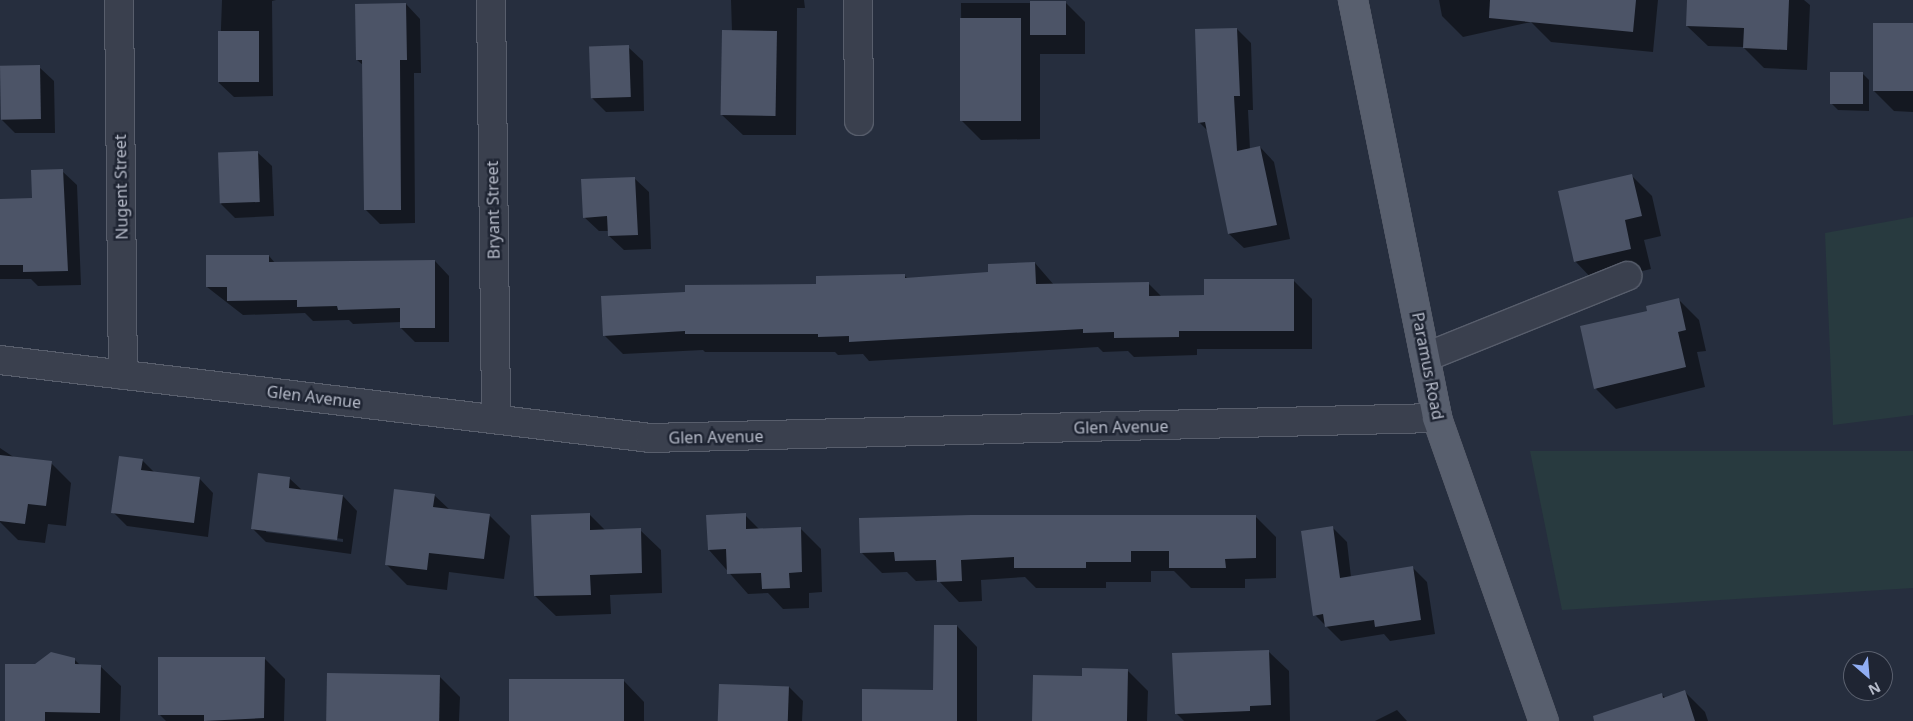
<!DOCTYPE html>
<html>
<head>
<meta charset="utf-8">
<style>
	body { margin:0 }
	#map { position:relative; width:1913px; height:721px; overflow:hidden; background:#262e3e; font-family:"Noto Sans",sans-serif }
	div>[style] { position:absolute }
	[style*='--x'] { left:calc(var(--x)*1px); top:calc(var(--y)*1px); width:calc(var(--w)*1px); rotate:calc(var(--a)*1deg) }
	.green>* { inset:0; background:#283a3f }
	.shadow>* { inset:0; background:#0007 }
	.building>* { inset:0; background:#4c5467; transform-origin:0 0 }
	.roads { filter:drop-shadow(1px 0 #585e6c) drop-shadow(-1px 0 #585e6c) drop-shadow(0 1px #585e6c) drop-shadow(0 -1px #585e6c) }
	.minor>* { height:28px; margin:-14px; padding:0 14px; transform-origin:14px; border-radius:14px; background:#3a404e }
	.major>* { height:28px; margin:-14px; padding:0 14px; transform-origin:14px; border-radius:14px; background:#585f6e }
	span { translate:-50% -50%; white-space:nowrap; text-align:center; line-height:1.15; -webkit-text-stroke:5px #1f2533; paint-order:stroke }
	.street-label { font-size:16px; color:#b6bbc9 }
	.north { position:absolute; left:1843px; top:651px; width:50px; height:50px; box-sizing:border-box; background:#1f2533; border:1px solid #5b616f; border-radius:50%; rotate:153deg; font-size:14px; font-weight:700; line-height:20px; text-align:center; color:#b6bbc9 }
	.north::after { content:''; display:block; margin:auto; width:18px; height:22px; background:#90adf3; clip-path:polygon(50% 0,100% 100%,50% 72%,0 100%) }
</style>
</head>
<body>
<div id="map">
	<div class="green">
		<div style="clip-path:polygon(1913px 217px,1913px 415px,1833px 425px,1825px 233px)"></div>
		<div style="clip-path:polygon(1530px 451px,1913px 451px,1913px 588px,1562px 610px)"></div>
	</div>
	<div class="shadow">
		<div style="clip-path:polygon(222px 0,276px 0,272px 1px,273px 96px,234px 97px,219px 83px)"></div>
		<div style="clip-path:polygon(731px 0,804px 0,805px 8px,797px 8px,796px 135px,743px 135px,722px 115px,732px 32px)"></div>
		<div style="clip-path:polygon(1439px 0,1658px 0,1653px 52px,1551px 42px,1531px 22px,1463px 37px,1442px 16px)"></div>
		<div style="clip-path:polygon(1688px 0,1804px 0,1810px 5px,1807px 70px,1764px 68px,1743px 47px,1708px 46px,1687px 26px)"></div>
		<div style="clip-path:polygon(961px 3px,1066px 3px,1085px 22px,1085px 54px,1040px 54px,1040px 139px,981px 140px,962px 121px)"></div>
		<div style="clip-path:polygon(406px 4px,420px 19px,421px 73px,414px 73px,415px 223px,380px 224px,365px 209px,363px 65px,357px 60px)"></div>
		<div style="clip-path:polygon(1913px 24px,1913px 112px,1894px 111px,1874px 91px)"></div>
		<div style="clip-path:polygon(1237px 29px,1251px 43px,1253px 110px,1248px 110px,1250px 150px,1260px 147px,1274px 162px,1290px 239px,1244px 248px,1229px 234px,1208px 131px,1199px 122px)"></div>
		<div style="clip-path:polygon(628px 47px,643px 61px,644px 111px,606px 112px,592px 98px)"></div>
		<div style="clip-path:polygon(39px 67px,54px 81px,55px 133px,15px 133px,1px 119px)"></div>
		<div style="clip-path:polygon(1862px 73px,1869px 80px,1869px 111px,1838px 110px,1831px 103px)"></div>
		<div style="clip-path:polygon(257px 152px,272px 166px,274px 216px,235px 218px,221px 204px)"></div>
		<div style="clip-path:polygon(62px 171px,77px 185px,81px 285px,38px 286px,31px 279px,0 279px,0 200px,33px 199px)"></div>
		<div style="clip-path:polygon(1632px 176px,1652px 196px,1661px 236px,1644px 240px,1651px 269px,1595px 282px,1575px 261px)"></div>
		<div style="clip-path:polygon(634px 178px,649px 192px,651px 249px,624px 250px,609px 236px,609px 231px,599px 231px,584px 217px)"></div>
		<div style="clip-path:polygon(269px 256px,276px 264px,435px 261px,449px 276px,449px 342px,415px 342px,401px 328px,401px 322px,353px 324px,349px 320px,313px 321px,305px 313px,243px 315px,207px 287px)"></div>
		<div style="clip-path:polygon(1035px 263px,1054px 285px,1148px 283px,1162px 297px,1205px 296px,1293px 280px,1312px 299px,1312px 349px,1197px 349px,1197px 355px,1134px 357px,1128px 351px,1103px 352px,1098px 347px,869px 361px,863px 354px,838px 355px,835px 352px,705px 352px,703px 350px,623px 354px,604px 335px,818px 285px,904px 275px,908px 279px,990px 274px)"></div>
		<div style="clip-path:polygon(1679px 300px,1699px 320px,1706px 351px,1697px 352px,1705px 387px,1616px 409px,1596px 389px,1648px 312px)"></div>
		<div style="clip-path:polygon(0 448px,15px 458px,51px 463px,71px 483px,66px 526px,48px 524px,45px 543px,18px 540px,0 522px)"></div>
		<div style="clip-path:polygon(142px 460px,155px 473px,199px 478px,213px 493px,208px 537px,127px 526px,113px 512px)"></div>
		<div style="clip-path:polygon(evenodd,289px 478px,303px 491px,343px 496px,357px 511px,351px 554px,266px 542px,252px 528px,289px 478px,266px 529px,343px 539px,343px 542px,266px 532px,266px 529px)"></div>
		<div style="clip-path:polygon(434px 495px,450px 510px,489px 515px,510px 536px,504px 579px,449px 572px,447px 590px,407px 585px,387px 565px)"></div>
		<div style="clip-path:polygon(590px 515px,606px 531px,640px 530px,661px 550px,662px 593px,610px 595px,611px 614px,556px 616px,535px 596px)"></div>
		<div style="clip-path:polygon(745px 515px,760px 530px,800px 528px,821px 549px,822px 592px,809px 593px,809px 608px,783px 609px,768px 593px,748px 594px,709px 550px)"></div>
		<div style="clip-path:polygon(1255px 516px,1276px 537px,1276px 578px,1245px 579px,1245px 588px,1191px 588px,1174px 571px,1151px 571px,1151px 582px,1106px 582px,1106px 588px,1036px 588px,1025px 577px,981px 580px,982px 601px,959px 602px,938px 580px,916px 581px,907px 572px,882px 573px,861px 552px)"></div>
		<div style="clip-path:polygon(1332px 527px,1347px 542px,1351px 577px,1413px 568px,1427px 582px,1435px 634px,1390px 641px,1384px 634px,1341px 641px,1315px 615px)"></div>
		<div style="clip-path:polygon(957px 626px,977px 647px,977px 721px,863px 721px,934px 691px)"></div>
		<div style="clip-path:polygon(1268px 651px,1289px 671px,1290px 721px,1184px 721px,1176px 713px)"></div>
		<div style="clip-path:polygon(51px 653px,74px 659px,81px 666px,100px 666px,121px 686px,120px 721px,6px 721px,35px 665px)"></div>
		<div style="clip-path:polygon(265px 659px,285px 679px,284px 721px,166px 721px,159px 714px)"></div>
		<div style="clip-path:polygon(1127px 670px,1148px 691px,1147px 721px,1033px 721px,1083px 677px)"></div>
		<div style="clip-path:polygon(439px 676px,460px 697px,459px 721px,327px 721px)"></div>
		<div style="clip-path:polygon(624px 681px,644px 702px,644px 721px,510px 721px)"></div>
		<div style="clip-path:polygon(789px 687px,803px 701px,802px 721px,719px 721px)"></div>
		<div style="clip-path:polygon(1685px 692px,1705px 712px,1708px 721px,1642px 721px,1662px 695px,1666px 698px)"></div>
		<div style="clip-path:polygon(1397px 710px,1407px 721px,1375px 721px)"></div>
	</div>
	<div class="building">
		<div style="clip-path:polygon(1490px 0,1636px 0,1633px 32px,1489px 18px)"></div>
		<div style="clip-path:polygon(1687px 0,1789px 0,1787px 50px,1743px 48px,1744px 28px,1686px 26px)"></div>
		<div style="left:1030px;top:1px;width:36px;height:34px"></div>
		<div style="clip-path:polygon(406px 3px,407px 60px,400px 60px,401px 210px,364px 210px,362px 60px,356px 60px,355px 4px)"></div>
		<div style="left:960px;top:18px;width:61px;height:103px"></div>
		<div style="left:1873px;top:23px;width:40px;height:68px"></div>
		<div style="clip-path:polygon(1237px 28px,1240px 96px,1234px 96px,1237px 151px,1260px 146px,1277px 225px,1228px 234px,1205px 122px,1198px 123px,1195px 29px)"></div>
		<div style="left:722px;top:30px;width:55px;height:85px;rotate:1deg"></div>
		<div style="left:259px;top:31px;width:51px;height:41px;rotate:90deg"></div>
		<div style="left:629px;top:45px;width:52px;height:40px;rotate:88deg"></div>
		<div style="left:40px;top:65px;width:54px;height:40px;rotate:89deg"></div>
		<div style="left:1830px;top:72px;width:33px;height:32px"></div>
		<div style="left:258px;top:151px;width:51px;height:40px;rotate:88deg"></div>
		<div style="clip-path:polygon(63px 169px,68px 271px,23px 272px,23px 265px,0 265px,0 199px,32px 198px,31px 170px)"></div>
		<div style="clip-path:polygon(1632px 174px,1642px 216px,1625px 220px,1631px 249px,1574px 262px,1558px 191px)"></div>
		<div style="clip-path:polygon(635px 177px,638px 235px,608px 236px,607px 216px,583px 218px,581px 179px)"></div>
		<div style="clip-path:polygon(206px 255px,269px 255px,269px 262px,435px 260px,435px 328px,400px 328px,400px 308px,338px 310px,337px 306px,297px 307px,297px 300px,227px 301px,227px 287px,206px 287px)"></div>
		<div style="clip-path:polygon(1035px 262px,1036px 284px,1149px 282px,1149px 296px,1204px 295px,1204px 279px,1294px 279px,1294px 331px,1179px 331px,1179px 337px,1114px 338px,1114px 332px,1083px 333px,1083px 329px,849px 342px,849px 336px,818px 337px,818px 334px,685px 334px,685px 331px,603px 336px,601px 296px,685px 292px,685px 285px,816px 284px,816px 276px,905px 274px,905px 278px,988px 272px,988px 264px)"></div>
		<div style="clip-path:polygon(1679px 298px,1686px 330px,1678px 332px,1686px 367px,1594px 389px,1580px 326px,1647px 311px,1646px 306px)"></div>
		<div style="clip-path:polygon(0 455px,52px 461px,46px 506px,28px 504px,25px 524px,0 521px)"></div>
		<div style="clip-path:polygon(119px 456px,143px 459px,141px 470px,200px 477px,194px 523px,111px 513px)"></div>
		<div style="clip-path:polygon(258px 473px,290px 477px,289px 488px,343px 495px,337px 540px,251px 529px)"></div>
		<div style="clip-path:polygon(394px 489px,435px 494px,433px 507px,490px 514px,484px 559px,429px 553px,427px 570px,385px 565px)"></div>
		<div style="clip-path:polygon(590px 513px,590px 530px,641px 528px,642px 573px,590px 575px,591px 595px,534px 596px,531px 515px)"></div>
		<div style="clip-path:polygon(746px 513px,746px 529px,801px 527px,802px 572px,789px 573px,790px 588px,762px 589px,761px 573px,727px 574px,726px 549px,708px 550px,706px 515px)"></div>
		<div style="clip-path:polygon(971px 515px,1256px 515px,1256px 558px,1225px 559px,1226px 568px,1169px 568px,1169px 551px,1131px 551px,1131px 562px,1086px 562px,1086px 568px,1014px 568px,1014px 557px,961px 560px,962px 581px,937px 582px,936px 560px,895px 561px,894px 552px,860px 553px,859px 518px)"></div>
		<div style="clip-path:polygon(1333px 526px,1340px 578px,1413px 566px,1421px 620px,1375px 627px,1374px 620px,1325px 627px,1323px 614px,1313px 616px,1301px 531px)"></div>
		<div style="clip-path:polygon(934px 625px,957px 625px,957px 721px,862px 721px,862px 689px,933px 690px)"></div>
		<div style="clip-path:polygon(1269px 650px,1271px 705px,1250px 706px,1250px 711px,1175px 714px,1172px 653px)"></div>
		<div style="clip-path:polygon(51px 652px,75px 658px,75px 664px,101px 665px,100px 713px,45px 712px,45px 721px,5px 721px,5px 664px,35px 664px)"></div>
		<div style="clip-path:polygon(158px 657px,265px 657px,264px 718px,204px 721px,204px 715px,158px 715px)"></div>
		<div style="clip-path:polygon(1082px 668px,1128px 669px,1127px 721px,1032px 721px,1033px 675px,1082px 676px)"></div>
		<div style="left:327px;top:673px;width:113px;height:48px;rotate:1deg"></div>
		<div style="left:509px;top:679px;width:115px;height:42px"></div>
		<div style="left:719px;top:684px;width:70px;height:37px;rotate:2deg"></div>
		<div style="clip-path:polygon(1685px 690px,1695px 721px,1594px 721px,1593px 716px,1662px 693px,1663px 698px)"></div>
	</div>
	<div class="roads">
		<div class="minor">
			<div style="--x:119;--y:0;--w:375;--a:89.4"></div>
			<div style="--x:491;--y:0;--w:419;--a:89.3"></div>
			<div style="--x:858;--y:0;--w:121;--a:89.5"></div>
			<div style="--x:1426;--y:357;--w:217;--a:-21.9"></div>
			<div style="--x:0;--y:360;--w:655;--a:6.84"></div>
			<div style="--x:650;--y:438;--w:787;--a:-1.46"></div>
		</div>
		<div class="major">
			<div style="--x:1353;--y:0;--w:426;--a:78.6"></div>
			<div style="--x:1437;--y:418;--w:321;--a:70.6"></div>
		</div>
	</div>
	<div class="street-label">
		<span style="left:121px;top:187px;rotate:-91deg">Nugent Street</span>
		<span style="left:493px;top:210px;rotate:-91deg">Bryant Street</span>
		<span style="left:1428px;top:366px;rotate:79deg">Paramus Road</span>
		<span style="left:314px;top:397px;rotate:7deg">Glen Avenue</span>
		<span style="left:1121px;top:427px;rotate:-1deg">Glen Avenue</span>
		<span style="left:716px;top:437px;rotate:-1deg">Glen Avenue</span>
	</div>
	<div class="north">N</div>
</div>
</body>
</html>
